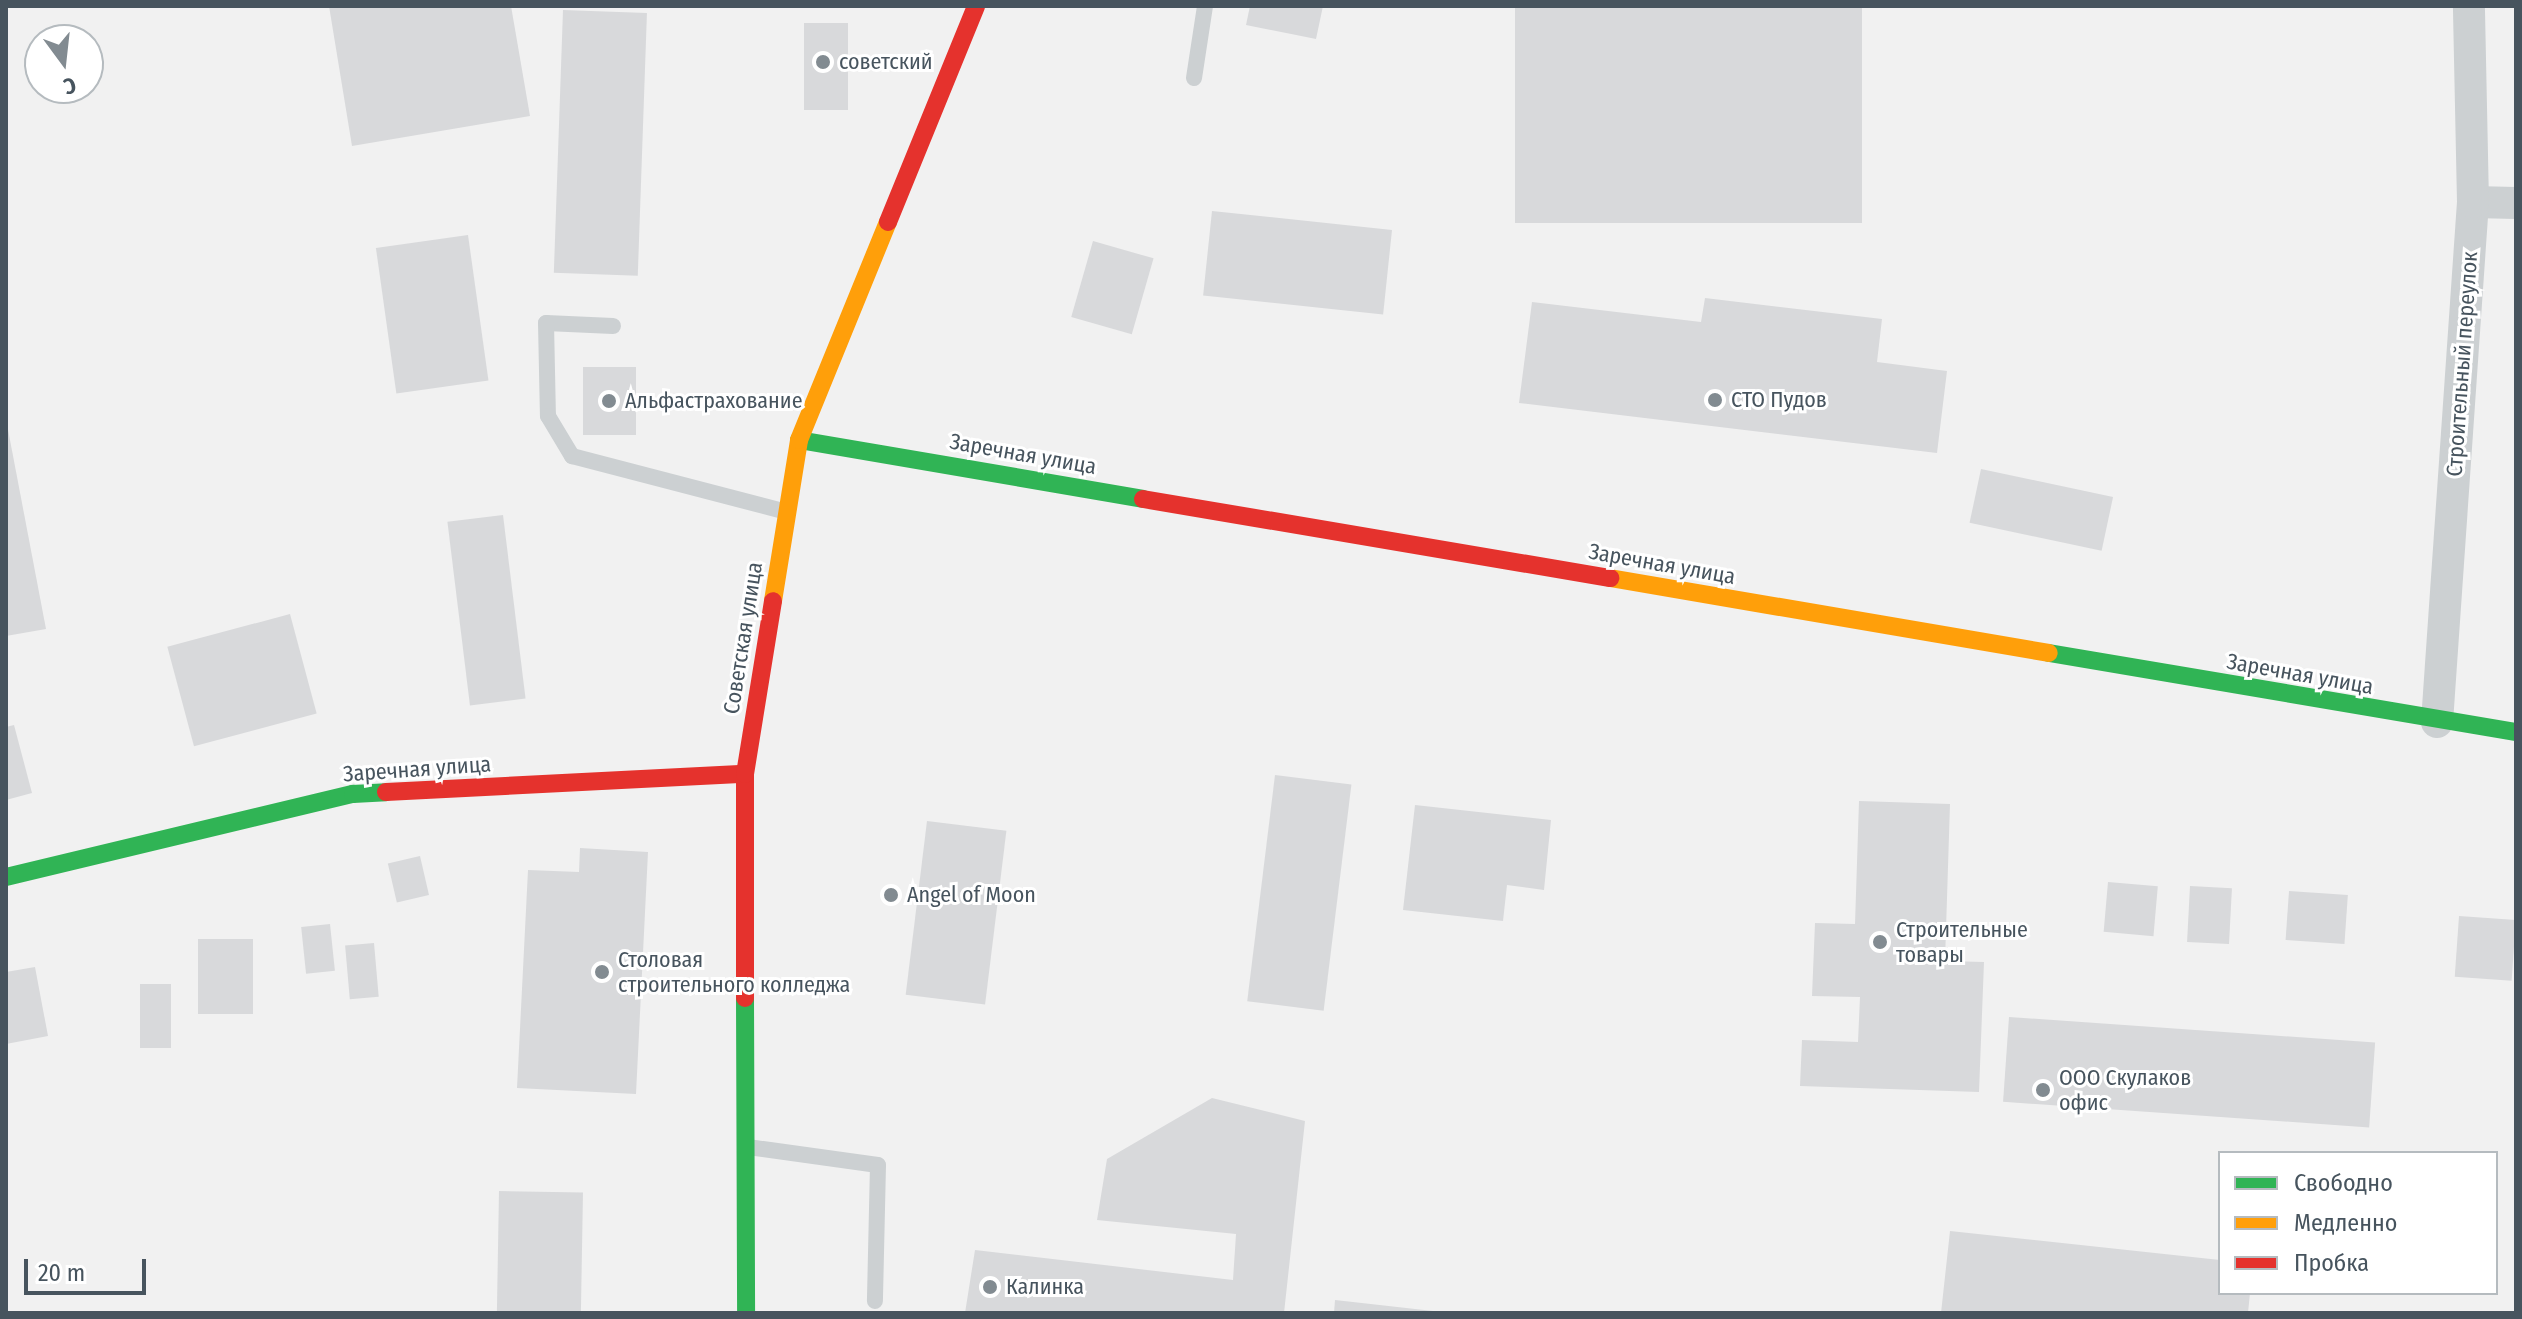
<!DOCTYPE html>
<html>
<head>
<meta charset="utf-8">
<style>
	body { margin:0 }
	#map { position:relative; width:2522px; height:1319px; overflow:hidden; background:#f1f1f1; font-family:"Fira Sans Condensed",sans-serif }
	div>[style] { position:absolute }
	[style*='--x'] { left:calc(var(--x)*1px); top:calc(var(--y)*1px); width:calc(var(--w)*1px); rotate:calc(var(--a)*1deg) }
	.building>* { inset:0; background:#d8d9db; transform-origin:0 0 }
	.lane>* { height:16px; margin:-8px; padding:0 8px; transform-origin:8px; border-radius:8px; background:#ccd0d2 }
	.street>* { height:32px; margin:-16px; padding:0 16px; transform-origin:16px; border-radius:16px; background:#ccd0d2 }
	.fast>* { height:18px; margin:-9px; padding:0 9px; transform-origin:9px; border-radius:9px; background:#30b455 }
	.slow>* { height:18px; margin:-9px; padding:0 9px; transform-origin:9px; border-radius:9px; background:#ff9f0a }
	.jam>* { height:18px; margin:-9px; padding:0 9px; transform-origin:9px; border-radius:9px; background:#e5322d }
	.dots>* { width:22px; height:22px; translate:-50% -50%; box-sizing:border-box; border:4px solid #fff; border-radius:50% }
	span { translate:-50% -50%; white-space:nowrap; text-align:center; line-height:1.15; -webkit-text-stroke:6px #fff; paint-order:stroke }
	.poi-label { font-size:22px; color:#47545e }
	.left { translate:0 -50%; text-align:left }
	.street-label { font-size:22px; color:#47545e }
	.frame { position:absolute; inset:0; border:8px solid #47545e; pointer-events:none }
	.legend { position:absolute; left:2218px; top:1151px; width:280px; height:144px; box-sizing:border-box; background:#fff; border:2px solid #b5bbbf; margin:0; padding:10px 14px; list-style:none; font-size:24px; color:#47545e }
	.legend li { display:flex; align-items:center; gap:16px; height:40px }
	.legend b { width:40px; border:2px solid #b5bbbf }
	.north { position:absolute; left:24px; top:24px; width:80px; height:80px; box-sizing:border-box; background:#fff; border:2px solid #b5bbbf; border-radius:50%; rotate:165deg; font-size:22px; font-weight:700; line-height:32px; text-align:center; color:#47545e }
	.north::after { content:''; display:block; margin:auto; width:28px; height:36px; background:#828b91; clip-path:polygon(50% 0,100% 100%,50% 72%,0 100%) }
	.scale { position:absolute; left:24px; top:1259px; width:122px; height:36px; box-sizing:border-box; border:4px solid #47545e; border-top:0; padding-left:10px; font-size:24px; line-height:28px; white-space:nowrap; color:#47545e; -webkit-text-stroke:6px #fff; paint-order:stroke }
</style>
</head>
<body>
<div id="map">
	<div class="building">
		<div style="clip-path:polygon(329px 6px,511px 6px,530px 116px,352px 146px)"></div>
		<div style="clip-path:polygon(1250px 6px,1323px 6px,1316px 39px,1246px 25px)"></div>
		<div style="left:1515px;top:6px;width:347px;height:217px"></div>
		<div style="left:563px;top:10px;width:84px;height:263px;rotate:2deg"></div>
		<div style="left:804px;top:23px;width:44px;height:87px"></div>
		<div style="left:1212px;top:211px;width:181px;height:85px;rotate:6deg"></div>
		<div style="left:468px;top:235px;width:147px;height:93px;rotate:82deg"></div>
		<div style="left:1093px;top:241px;width:63px;height:79px;rotate:16deg"></div>
		<div style="clip-path:polygon(1705px 298px,1882px 319px,1877px 362px,1947px 371px,1937px 453px,1519px 403px,1532px 302px,1701px 322px)"></div>
		<div style="left:583px;top:367px;width:53px;height:68px"></div>
		<div style="clip-path:polygon(6px 419px,46px 629px,6px 636px)"></div>
		<div style="left:1981px;top:469px;width:135px;height:55px;rotate:12deg"></div>
		<div style="left:503px;top:515px;width:185px;height:56px;rotate:83deg"></div>
		<div style="left:290px;top:614px;width:103px;height:127px;rotate:75deg"></div>
		<div style="clip-path:polygon(14px 725px,32px 793px,6px 800px,6px 727px)"></div>
		<div style="left:1275px;top:775px;width:77px;height:228px;rotate:7deg"></div>
		<div style="clip-path:polygon(1859px 801px,1950px 804px,1945px 961px,1984px 962px,1979px 1092px,1800px 1086px,1802px 1040px,1858px 1042px,1860px 997px,1812px 996px,1815px 923px,1855px 924px)"></div>
		<div style="clip-path:polygon(1415px 805px,1551px 820px,1544px 890px,1507px 885px,1503px 921px,1403px 910px)"></div>
		<div style="left:927px;top:821px;width:80px;height:175px;rotate:7deg"></div>
		<div style="clip-path:polygon(580px 848px,648px 852px,636px 1094px,517px 1088px,528px 870px,579px 872px)"></div>
		<div style="left:420px;top:856px;width:40px;height:33px;rotate:77deg"></div>
		<div style="left:2108px;top:882px;width:50px;height:50px;rotate:5deg"></div>
		<div style="left:2190px;top:886px;width:42px;height:56px;rotate:3deg"></div>
		<div style="left:2289px;top:891px;width:59px;height:49px;rotate:4deg"></div>
		<div style="left:2459px;top:916px;width:57px;height:61px;rotate:4deg"></div>
		<div style="left:330px;top:924px;width:47px;height:29px;rotate:84deg"></div>
		<div style="left:198px;top:939px;width:55px;height:75px"></div>
		<div style="left:374px;top:943px;width:54px;height:29px;rotate:85deg"></div>
		<div style="clip-path:polygon(35px 967px,48px 1036px,6px 1044px,6px 972px)"></div>
		<div style="left:140px;top:984px;width:31px;height:64px"></div>
		<div style="left:2009px;top:1017px;width:367px;height:85px;rotate:4deg"></div>
		<div style="clip-path:polygon(1212px 1098px,1305px 1121px,1284px 1313px,965px 1313px,975px 1250px,1233px 1280px,1236px 1234px,1097px 1220px,1107px 1159px)"></div>
		<div style="left:499px;top:1191px;width:84px;height:122px;rotate:1deg"></div>
		<div style="clip-path:polygon(1950px 1231px,2220px 1260px,2220px 1293px,2250px 1293px,2248px 1313px,1941px 1313px)"></div>
		<div style="clip-path:polygon(1335px 1300px,1433px 1311px,1433px 1313px,1334px 1313px)"></div>
	</div>
	<div class="lane">
		<div style="--x:1194;--y:78;--w:73;--a:-81.3"></div>
		<div style="--x:613;--y:326;--w:67;--a:-177.4"></div>
		<div style="--x:546;--y:323;--w:93;--a:88.8"></div>
		<div style="--x:548;--y:416;--w:47;--a:59"></div>
		<div style="--x:572;--y:456;--w:222;--a:14.6"></div>
		<div style="--x:748;--y:1147;--w:131;--a:7.9"></div>
		<div style="--x:878;--y:1165;--w:136;--a:91.3"></div>
	</div>
	<div class="street">
		<div style="--x:2473;--y:202;--w:43;--a:1.3"></div>
		<div style="--x:2437;--y:722;--w:521;--a:-86.04"></div>
		<div style="--x:2473;--y:202;--w:196;--a:-91.2"></div>
	</div>
	<div class="fast">
		<div style="--x:799;--y:440;--w:349;--a:9.7"></div>
		<div style="--x:2049;--y:653;--w:474;--a:9.6"></div>
		<div style="--x:6;--y:877;--w:357;--a:-13.5"></div>
		<div style="--x:353;--y:794;--w:33;--a:-3"></div>
		<div style="--x:745;--y:998;--w:315;--a:89.8"></div>
	</div>
	<div class="slow">
		<div style="--x:1610;--y:578;--w:445;--a:9.7"></div>
		<div style="--x:773;--y:601;--w:163;--a:-80.8"></div>
		<div style="--x:799;--y:440;--w:235;--a:-67.8"></div>
	</div>
	<div class="jam">
		<div style="--x:888;--y:222;--w:233;--a:-67.8"></div>
		<div style="--x:1143;--y:499;--w:474;--a:9.6"></div>
		<div style="--x:386;--y:792;--w:359;--a:-2.9"></div>
		<div style="--x:745;--y:998;--w:224;--a:-90"></div>
		<div style="--x:745;--y:774;--w:175;--a:-80.8"></div>
	</div>
	<div class="dots">
		<div style="left:823px;top:62px;background:#828b91"></div>
		<div style="left:1715px;top:400px;background:#828b91"></div>
		<div style="left:609px;top:401px;background:#828b91"></div>
		<div style="left:891px;top:895px;background:#828b91"></div>
		<div style="left:1880px;top:942px;background:#828b91"></div>
		<div style="left:602px;top:972px;background:#828b91"></div>
		<div style="left:2043px;top:1090px;background:#828b91"></div>
		<div style="left:990px;top:1287px;background:#828b91"></div>
	</div>
	<div class="poi-label">
		<span class="left" style="left:839px;top:62px">советский</span>
		<span class="left" style="left:1731px;top:400px">СТО Пудов</span>
		<span class="left" style="left:625px;top:401px">Альфастрахование</span>
		<span class="left" style="left:907px;top:895px">Angel of Moon</span>
		<span class="left" style="left:1896px;top:942px">Строительные<br>товары</span>
		<span class="left" style="left:618px;top:972px">Столовая<br>строительного колледжа</span>
		<span class="left" style="left:2059px;top:1090px">ООО Скулаков<br>офис</span>
		<span class="left" style="left:1006px;top:1287px">Калинка</span>
	</div>
	<div class="street-label">
		<span style="left:2462px;top:364px;rotate:-86deg">Строительный переулок</span>
		<span style="left:1023px;top:454px;rotate:10deg">Заречная улица</span>
		<span style="left:1662px;top:564px;rotate:10deg">Заречная улица</span>
		<span style="left:743px;top:638px;rotate:-81deg">Советская улица</span>
		<span style="left:2300px;top:674px;rotate:10deg">Заречная улица</span>
		<span style="left:417px;top:769px;rotate:-4deg">Заречная улица</span>
	</div>
	<div class="frame"></div>
	<ul class="legend">
	<li><b style="height:10px;background:#30b455"></b>Свободно</li>
	<li><b style="height:10px;background:#ff9f0a"></b>Медленно</li>
	<li><b style="height:10px;background:#e5322d"></b>Пробка</li>
	</ul>
	<div class="north">С</div>
	<div class="scale">20 m</div>
</div>
</body>
</html>
